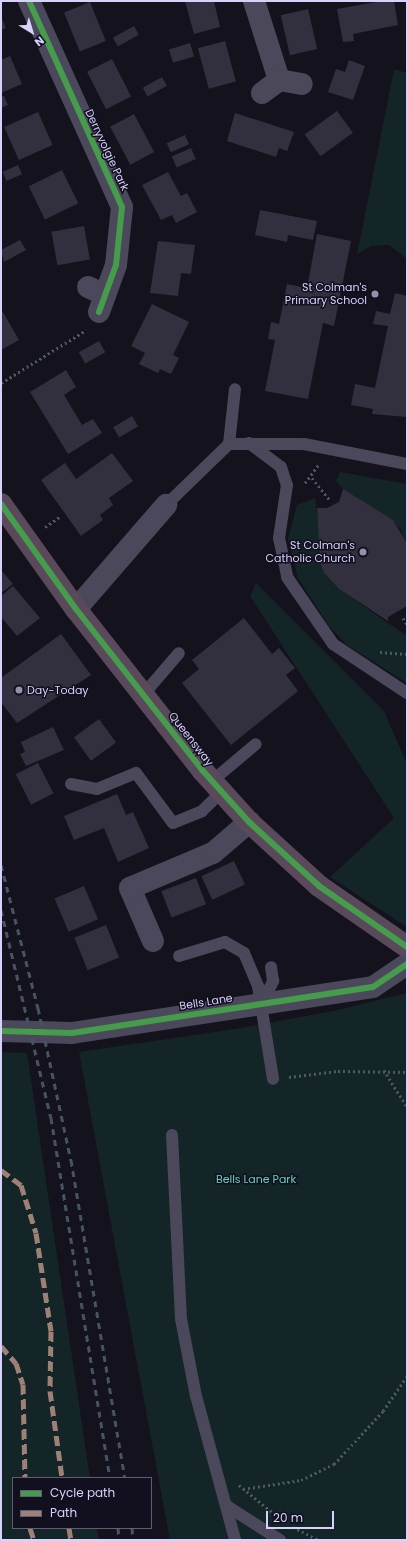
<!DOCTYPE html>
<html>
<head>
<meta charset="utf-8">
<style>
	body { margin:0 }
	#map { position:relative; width:408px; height:1541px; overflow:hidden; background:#14121c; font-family:Poppins,sans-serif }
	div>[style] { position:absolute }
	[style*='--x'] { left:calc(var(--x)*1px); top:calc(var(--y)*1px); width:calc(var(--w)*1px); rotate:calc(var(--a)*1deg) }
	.green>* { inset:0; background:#132526 }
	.building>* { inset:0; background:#32303e; transform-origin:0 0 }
	.path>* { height:2.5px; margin-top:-1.25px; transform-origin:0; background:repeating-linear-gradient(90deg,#4d5964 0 2px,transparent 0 5px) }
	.lane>* { height:12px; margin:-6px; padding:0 6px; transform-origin:6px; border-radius:6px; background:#4a485a }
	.street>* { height:22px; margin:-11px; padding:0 11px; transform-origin:11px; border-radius:11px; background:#4a485a }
	.highway>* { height:22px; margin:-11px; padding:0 11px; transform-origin:11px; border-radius:11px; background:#59495b }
	.rail>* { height:3px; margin-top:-1.5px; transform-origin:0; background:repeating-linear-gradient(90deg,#445462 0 6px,transparent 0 11px) }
	.quiet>* { height:5px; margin-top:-2.5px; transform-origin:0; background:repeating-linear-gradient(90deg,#9e8076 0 10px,transparent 0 15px) }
	.cycleway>* { height:6px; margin:-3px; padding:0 3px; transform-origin:3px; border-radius:3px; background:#469c4c }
	.dots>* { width:11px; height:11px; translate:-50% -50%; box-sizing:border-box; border:2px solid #120f1f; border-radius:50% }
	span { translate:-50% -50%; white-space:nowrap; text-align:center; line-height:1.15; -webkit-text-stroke:3px #120f1f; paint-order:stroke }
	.street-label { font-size:11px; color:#d7d2fa }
	.poi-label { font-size:11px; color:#d7d2fa }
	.right { translate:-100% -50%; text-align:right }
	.left { translate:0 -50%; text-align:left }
	.park-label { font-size:11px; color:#67d1b9 }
	.frame { position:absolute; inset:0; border:2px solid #d7d2fa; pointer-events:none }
	.legend { position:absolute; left:12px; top:1477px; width:140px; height:52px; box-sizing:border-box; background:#120f1f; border:1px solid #615d77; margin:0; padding:5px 7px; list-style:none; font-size:12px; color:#d7d2fa }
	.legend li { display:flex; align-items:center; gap:8px; height:20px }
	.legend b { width:20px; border:1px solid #615d77 }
	.north { position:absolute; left:12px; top:12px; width:40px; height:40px; -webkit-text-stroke:3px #120f1f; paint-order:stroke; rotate:142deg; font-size:11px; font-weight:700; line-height:16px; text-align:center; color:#d7d2fa }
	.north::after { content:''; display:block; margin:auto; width:14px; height:18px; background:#d7d2fa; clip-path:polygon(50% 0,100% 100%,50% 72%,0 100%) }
	.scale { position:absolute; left:266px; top:1511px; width:68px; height:18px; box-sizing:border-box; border:2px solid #d7d2fa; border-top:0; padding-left:5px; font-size:12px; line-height:14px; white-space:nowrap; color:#d7d2fa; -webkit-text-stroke:3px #120f1f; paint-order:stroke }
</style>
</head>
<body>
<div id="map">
	<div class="green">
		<div style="clip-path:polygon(394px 69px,407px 73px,407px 259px,389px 245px,372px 246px,357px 254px)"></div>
		<div style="clip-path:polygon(340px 472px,407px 484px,407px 559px,401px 529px,343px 489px,336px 481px)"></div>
		<div style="clip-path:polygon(315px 498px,324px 573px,339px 589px,407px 636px,407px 683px,347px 645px,329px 626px,298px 578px,288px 539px,297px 505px)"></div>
		<div style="clip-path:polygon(256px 583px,384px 711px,407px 764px,407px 927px,330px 877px,394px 818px,250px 596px)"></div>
		<div style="clip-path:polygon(407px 993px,407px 1540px,170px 1540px,79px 1052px,235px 1029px,333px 1011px)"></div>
		<div style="clip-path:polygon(1px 1052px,27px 1053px,90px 1478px,13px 1478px,13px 1528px,97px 1528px,99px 1540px,1px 1540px)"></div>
	</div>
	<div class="building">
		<div style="clip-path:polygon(185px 1px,214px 1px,220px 27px,194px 34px)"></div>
		<div style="clip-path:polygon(382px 1px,394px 1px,398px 25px,353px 34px,354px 41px,343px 42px,337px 9px)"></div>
		<div style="left:90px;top:2px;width:42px;height:28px;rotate:68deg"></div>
		<div style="left:308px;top:9px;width:41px;height:28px;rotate:77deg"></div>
		<div style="clip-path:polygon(1px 17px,6px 28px,1px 30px)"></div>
		<div style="left:134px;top:26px;width:10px;height:24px;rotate:61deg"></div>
		<div style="left:225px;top:41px;width:42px;height:28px;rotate:75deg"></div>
		<div style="left:190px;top:43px;width:14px;height:22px;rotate:73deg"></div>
		<div style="clip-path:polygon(10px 56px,22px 84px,1px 93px,1px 60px)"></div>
		<div style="left:112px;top:59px;width:42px;height:28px;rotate:63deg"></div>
		<div style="clip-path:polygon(349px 60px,365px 66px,353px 100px,328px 92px,336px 69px,345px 72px)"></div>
		<div style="left:162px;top:77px;width:10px;height:22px;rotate:61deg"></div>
		<div style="clip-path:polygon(4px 96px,8px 105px,1px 108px,1px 97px)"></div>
		<div style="left:337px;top:111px;width:27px;height:40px;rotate:54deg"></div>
		<div style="left:38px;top:112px;width:36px;height:37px;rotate:66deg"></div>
		<div style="clip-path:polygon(235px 113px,294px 132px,287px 151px,279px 148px,276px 157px,227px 141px)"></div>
		<div style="left:134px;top:114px;width:43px;height:27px;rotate:62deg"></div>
		<div style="left:185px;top:135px;width:10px;height:20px;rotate:66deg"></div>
		<div style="left:191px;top:148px;width:12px;height:21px;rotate:66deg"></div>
		<div style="left:18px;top:165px;width:10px;height:17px;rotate:66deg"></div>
		<div style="left:62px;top:170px;width:37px;height:37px;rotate:64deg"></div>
		<div style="clip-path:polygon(168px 172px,181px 196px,187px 193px,197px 212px,176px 223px,172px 215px,161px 220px,142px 185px)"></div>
		<div style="clip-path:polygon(260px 210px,317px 221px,313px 240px,288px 235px,287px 242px,255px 235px)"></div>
		<div style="left:84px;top:226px;width:34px;height:33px;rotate:80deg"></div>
		<div style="clip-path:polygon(317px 234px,351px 241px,334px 326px,323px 323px,308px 399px,265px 391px,275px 340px,268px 339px,271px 322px,279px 324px,287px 284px,307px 288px)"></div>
		<div style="clip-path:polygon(20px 240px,26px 250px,4px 262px,1px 250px)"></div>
		<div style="clip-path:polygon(158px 241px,195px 245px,191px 274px,181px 273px,178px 296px,150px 293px)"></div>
		<div style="clip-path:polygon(395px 293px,407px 296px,407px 417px,372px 414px,373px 409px,351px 405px,355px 384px,375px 388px,388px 326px,373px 324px,376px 311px,390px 314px)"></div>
		<div style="clip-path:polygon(152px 304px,189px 322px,173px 355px,179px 358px,171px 374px,160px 369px,158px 373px,139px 364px,145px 353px,131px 346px)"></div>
		<div style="clip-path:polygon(3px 312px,19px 340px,1px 350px,1px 313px)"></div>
		<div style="left:99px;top:341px;width:13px;height:23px;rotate:61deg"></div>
		<div style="clip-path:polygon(66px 370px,76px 387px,64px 395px,82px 425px,93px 419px,102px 433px,68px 454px,30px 392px)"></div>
		<div style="left:132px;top:416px;width:12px;height:22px;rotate:59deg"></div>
		<div style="clip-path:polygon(112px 453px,133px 481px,109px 498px,113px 505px,100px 515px,103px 520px,81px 536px,41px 480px,65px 463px,76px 479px)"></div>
		<div style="clip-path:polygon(343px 489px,393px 520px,406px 542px,407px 606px,388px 617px,388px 621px,339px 589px,324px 573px,320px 562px,317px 508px,327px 508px,339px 502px)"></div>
		<div style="clip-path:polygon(1px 570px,13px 584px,1px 593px)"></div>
		<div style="clip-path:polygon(13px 586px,40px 618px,17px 636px,1px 617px,1px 596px)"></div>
		<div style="clip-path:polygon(244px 618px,272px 654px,279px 648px,295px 668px,286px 675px,298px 691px,231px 745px,182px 683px,199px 669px,192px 660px)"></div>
		<div style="clip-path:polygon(61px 634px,91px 675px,17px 723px,1px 702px,1px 678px)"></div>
		<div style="left:99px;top:719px;width:29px;height:31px;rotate:54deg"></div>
		<div style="clip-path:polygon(53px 727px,64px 750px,26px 766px,20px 754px,25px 752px,21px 742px)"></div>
		<div style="left:38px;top:763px;width:34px;height:25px;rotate:63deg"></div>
		<div style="clip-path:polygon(117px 794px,126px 815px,133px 812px,149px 848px,118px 862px,104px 828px,74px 840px,64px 816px)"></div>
		<div style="left:234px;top:861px;width:26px;height:36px;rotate:65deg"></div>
		<div style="left:196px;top:878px;width:28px;height:37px;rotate:69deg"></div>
		<div style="left:84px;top:886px;width:36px;height:32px;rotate:67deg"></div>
		<div style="left:106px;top:925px;width:35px;height:34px;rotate:68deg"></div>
	</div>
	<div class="path">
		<div style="--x:1;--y:383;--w:100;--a:-31.9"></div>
		<div style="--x:312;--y:478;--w:28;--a:51"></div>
		<div style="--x:305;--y:483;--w:22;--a:-54"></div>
		<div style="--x:45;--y:527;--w:19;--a:-35"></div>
		<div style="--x:403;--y:618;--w:7;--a:56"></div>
		<div style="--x:380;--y:652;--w:27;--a:4"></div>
		<div style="--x:384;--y:1070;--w:44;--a:58.1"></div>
		<div style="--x:289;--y:1077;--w:49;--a:-7"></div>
		<div style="--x:338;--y:1071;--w:69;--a:0.8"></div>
		<div style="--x:239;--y:1485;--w:43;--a:39.3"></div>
		<div style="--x:243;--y:1489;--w:59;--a:-8.8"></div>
		<div style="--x:301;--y:1480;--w:37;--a:-26"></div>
		<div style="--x:334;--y:1464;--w:72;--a:-47.2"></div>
		<div style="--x:383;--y:1411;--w:42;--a:-55.6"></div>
		<div style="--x:293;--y:1527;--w:29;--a:27"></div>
	</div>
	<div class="lane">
		<div style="--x:249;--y:443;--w:40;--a:37"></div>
		<div style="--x:281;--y:467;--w:19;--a:72"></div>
		<div style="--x:287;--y:485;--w:54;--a:98.6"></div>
		<div style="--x:279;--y:538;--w:40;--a:78"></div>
		<div style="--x:287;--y:577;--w:81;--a:55.5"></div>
		<div style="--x:333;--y:644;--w:89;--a:33.5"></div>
		<div style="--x:229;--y:444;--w:55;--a:-83.8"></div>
		<div style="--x:166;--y:505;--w:88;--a:-44.1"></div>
		<div style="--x:229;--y:444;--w:75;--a:0"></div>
		<div style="--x:304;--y:444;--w:105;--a:11"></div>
		<div style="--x:143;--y:695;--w:55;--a:-49.4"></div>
		<div style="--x:212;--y:781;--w:57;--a:-40.1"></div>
		<div style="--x:71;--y:784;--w:26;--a:11"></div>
		<div style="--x:97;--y:789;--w:42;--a:-22.3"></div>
		<div style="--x:136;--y:773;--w:62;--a:53.5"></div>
		<div style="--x:173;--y:823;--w:31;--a:-22"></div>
		<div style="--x:202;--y:811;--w:28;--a:-44"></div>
		<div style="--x:179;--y:956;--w:48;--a:-16.9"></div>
		<div style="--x:225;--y:942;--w:22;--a:30"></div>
		<div style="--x:244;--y:953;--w:36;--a:67"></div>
		<div style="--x:258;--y:986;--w:94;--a:80.8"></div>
		<div style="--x:262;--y:1003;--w:25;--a:-63"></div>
		<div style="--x:273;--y:981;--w:14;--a:-98"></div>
		<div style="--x:172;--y:1135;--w:184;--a:87.2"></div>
		<div style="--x:181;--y:1319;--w:78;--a:79"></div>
		<div style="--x:196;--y:1396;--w:149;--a:74.8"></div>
		<div style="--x:227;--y:1506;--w:63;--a:32.7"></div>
	</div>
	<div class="street">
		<div style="--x:29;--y:1;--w:226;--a:65.7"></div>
		<div style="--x:122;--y:207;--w:58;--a:95.9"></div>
		<div style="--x:116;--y:265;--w:50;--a:109.9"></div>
		<div style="--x:254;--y:1;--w:83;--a:72.4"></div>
		<div style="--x:262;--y:93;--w:21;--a:-37"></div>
		<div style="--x:279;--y:80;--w:23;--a:10"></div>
		<div style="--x:88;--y:287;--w:19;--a:25"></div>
		<div style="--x:76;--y:609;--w:138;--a:-49.1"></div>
		<div style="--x:153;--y:941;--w:58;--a:-113.5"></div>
		<div style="--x:130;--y:888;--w:90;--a:-22.9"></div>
		<div style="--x:213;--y:853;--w:48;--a:-40.7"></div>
		<div style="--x:1;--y:1031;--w:71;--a:1.6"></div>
		<div style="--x:72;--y:1033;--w:304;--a:-8.7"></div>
		<div style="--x:373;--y:987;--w:41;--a:-34.1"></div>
	</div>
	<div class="highway">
		<div style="--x:1;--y:504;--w:129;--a:54.5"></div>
		<div style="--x:76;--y:609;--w:206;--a:51.9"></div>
		<div style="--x:203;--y:771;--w:69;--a:48"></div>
		<div style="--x:249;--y:822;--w:95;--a:42.4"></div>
		<div style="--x:319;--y:886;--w:107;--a:34.7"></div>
	</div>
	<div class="rail">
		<div style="--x:1;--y:865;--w:148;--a:75.5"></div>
		<div style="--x:38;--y:1008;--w:156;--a:77.8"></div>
		<div style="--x:71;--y:1160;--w:323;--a:80.4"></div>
		<div style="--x:1;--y:910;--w:214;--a:76.5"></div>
		<div style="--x:51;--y:1118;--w:365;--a:80.7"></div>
		<div style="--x:118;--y:1528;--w:12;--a:85"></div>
		<div style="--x:132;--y:1528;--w:12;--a:85"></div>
	</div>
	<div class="quiet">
		<div style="--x:1;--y:1170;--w:25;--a:37"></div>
		<div style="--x:21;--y:1185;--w:50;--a:72.6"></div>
		<div style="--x:36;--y:1233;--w:99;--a:81.3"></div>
		<div style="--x:51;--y:1331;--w:60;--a:91"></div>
		<div style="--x:50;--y:1391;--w:88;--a:82.1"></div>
		<div style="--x:1;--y:1346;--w:23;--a:49"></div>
		<div style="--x:16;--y:1363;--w:22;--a:72"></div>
		<div style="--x:23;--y:1384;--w:94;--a:88.8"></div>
		<div style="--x:30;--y:1528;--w:13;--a:72"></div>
		<div style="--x:69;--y:1528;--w:12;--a:81"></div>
	</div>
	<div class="cycleway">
		<div style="--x:29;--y:1;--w:226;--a:65.7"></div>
		<div style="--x:122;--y:207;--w:58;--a:95.9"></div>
		<div style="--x:116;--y:265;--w:50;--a:109.9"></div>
		<div style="--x:1;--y:504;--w:129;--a:54.5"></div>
		<div style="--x:76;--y:609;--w:206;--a:51.9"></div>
		<div style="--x:203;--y:771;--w:69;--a:48"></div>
		<div style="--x:249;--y:822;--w:95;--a:42.4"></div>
		<div style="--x:319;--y:886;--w:107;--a:34.7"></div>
		<div style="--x:1;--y:1031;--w:71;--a:1.6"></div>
		<div style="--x:72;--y:1033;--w:304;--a:-8.7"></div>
		<div style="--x:373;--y:987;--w:41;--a:-34.1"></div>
	</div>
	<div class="dots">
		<div style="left:375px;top:294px;background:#938fac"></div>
		<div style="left:363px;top:552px;background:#938fac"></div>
		<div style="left:19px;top:690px;background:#938fac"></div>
	</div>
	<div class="street-label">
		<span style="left:107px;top:150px;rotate:65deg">Derryvolgie Park</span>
		<span style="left:191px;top:739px;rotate:52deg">Queensway</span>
		<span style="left:206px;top:1002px;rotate:-9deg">Bells Lane</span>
	</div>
	<div class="poi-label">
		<span class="right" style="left:367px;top:294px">St Colman's<br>Primary School</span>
		<span class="right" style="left:355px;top:552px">St Colman's<br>Catholic Church</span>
		<span class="left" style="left:27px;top:690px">Day-Today</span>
	</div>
	<div class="park-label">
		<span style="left:256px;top:1179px">Bells Lane Park</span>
	</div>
	<div class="frame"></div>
	<ul class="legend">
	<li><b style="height:5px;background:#469c4c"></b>Cycle path</li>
	<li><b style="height:5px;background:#9e8076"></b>Path</li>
	</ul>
	<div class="north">N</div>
	<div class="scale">20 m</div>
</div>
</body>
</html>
